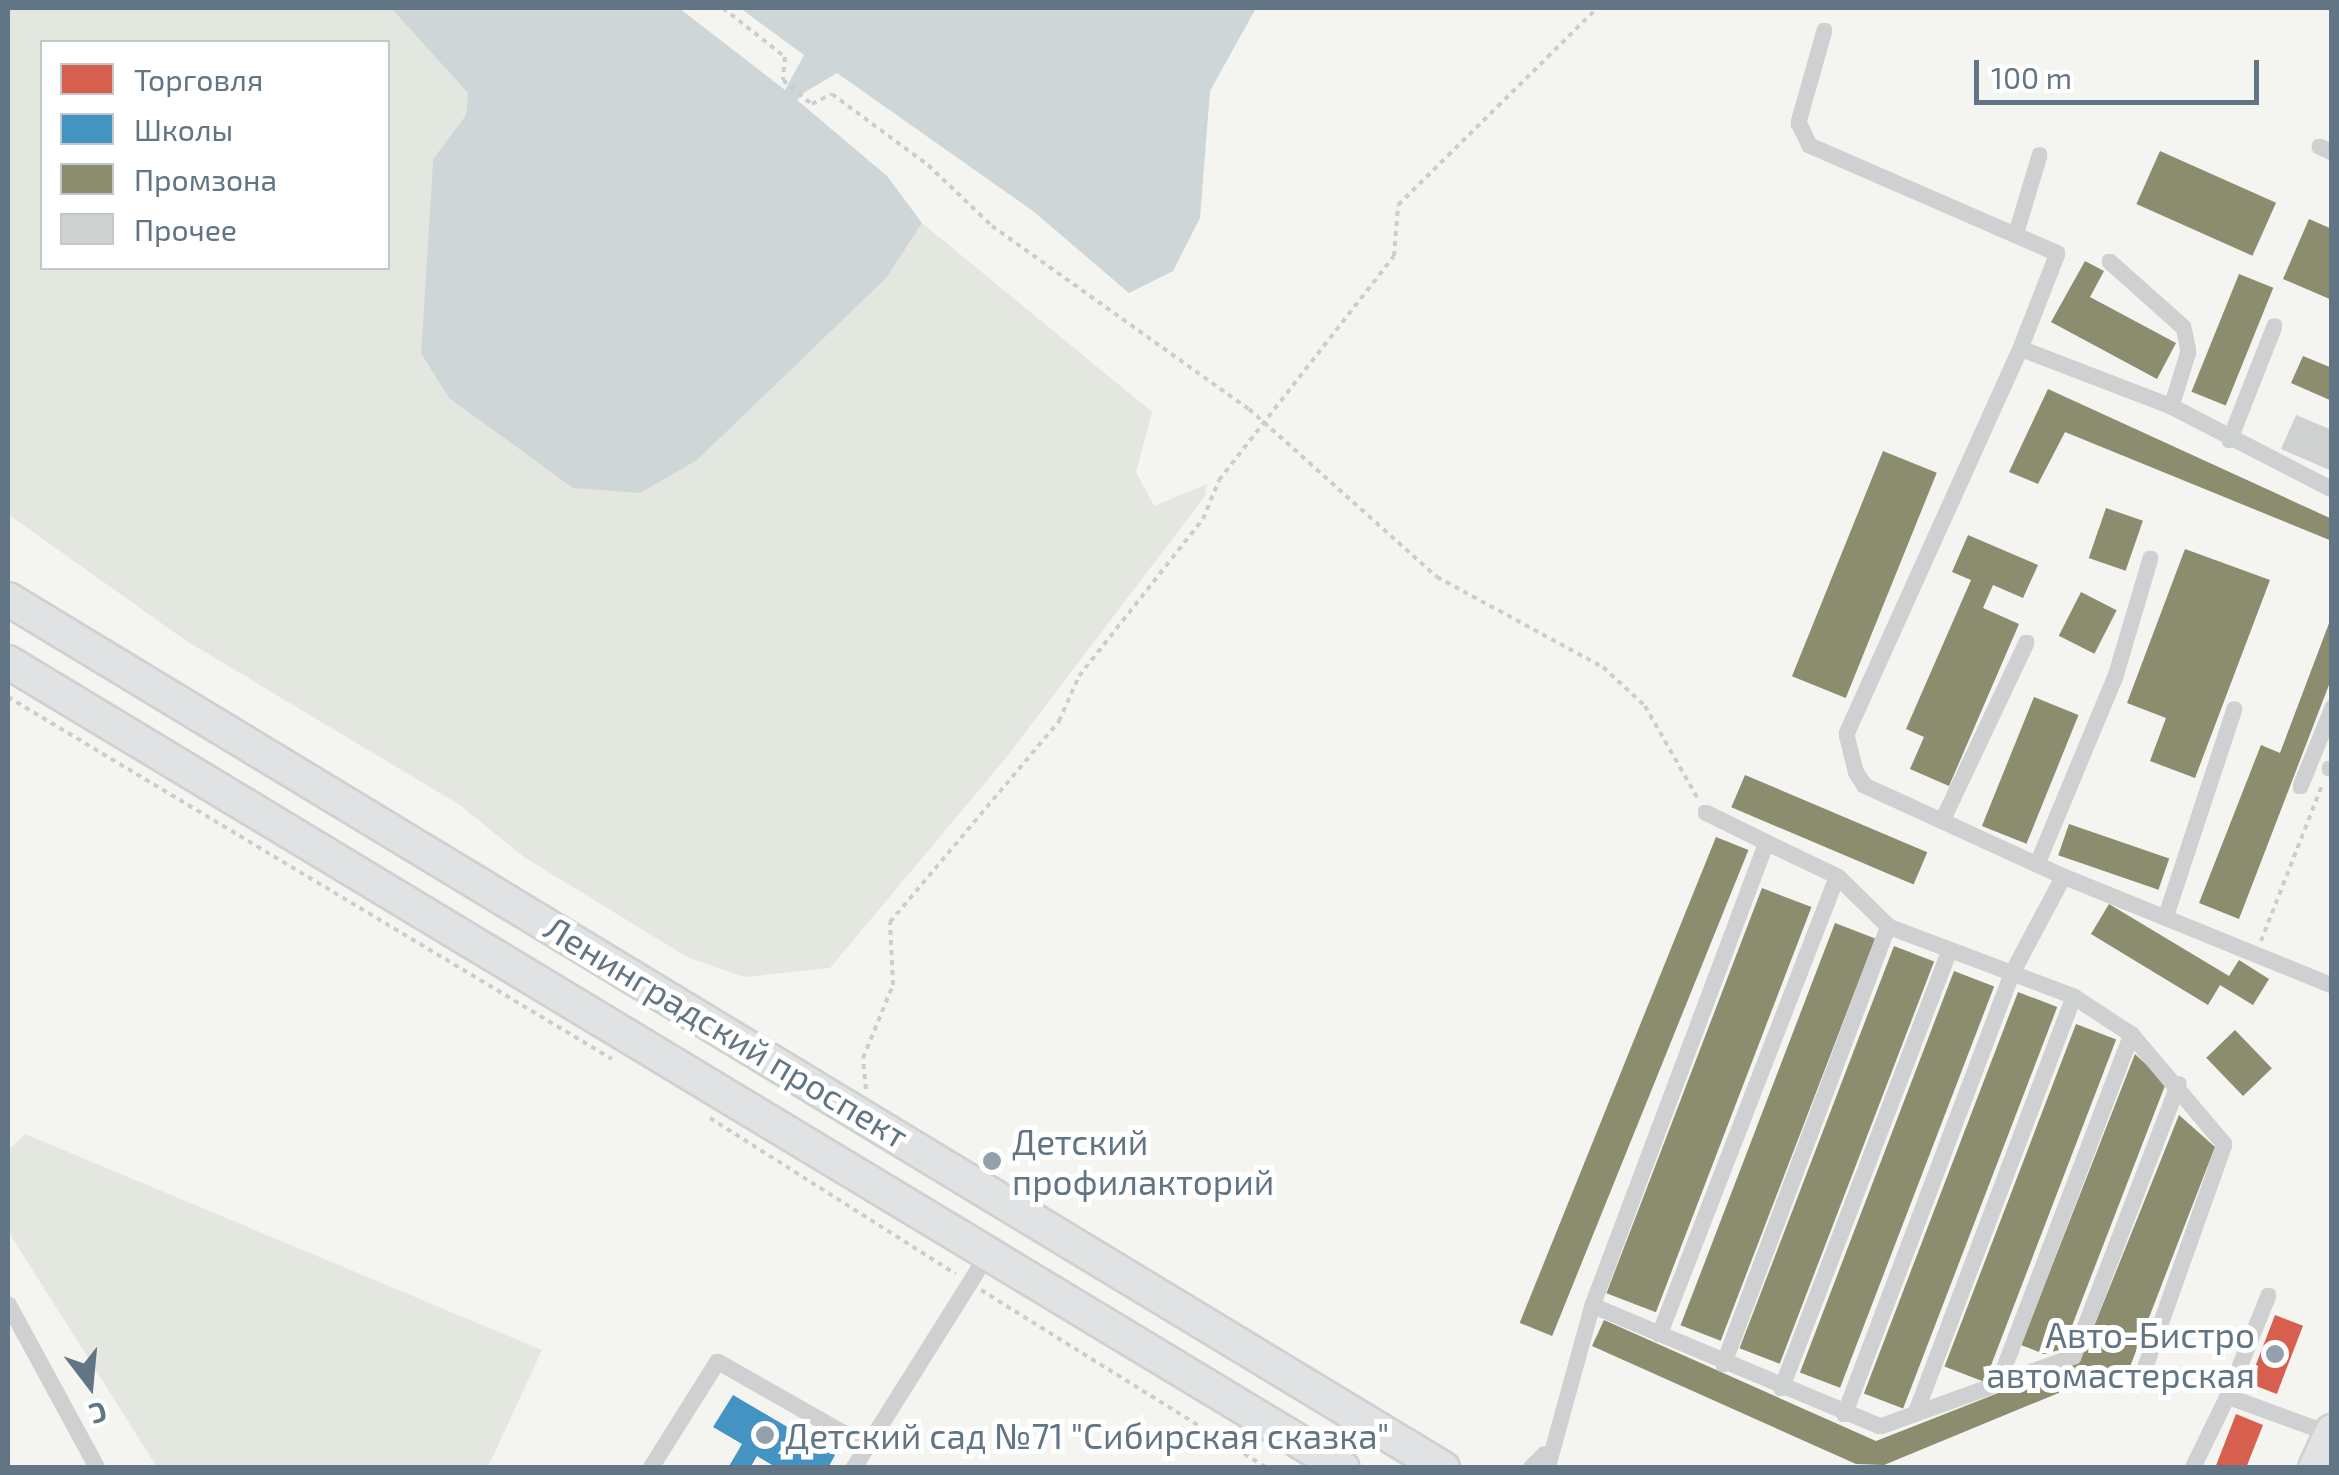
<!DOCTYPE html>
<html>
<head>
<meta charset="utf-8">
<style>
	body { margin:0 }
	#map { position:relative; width:2339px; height:1475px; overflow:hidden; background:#f4f4f1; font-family:"Exo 2",sans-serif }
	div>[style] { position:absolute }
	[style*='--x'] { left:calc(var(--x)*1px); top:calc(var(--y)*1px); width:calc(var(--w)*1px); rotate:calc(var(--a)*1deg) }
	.green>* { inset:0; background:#e3e7df }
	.water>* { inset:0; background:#ced6d8 }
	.shops>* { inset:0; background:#d6604d; transform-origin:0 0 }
	.schools>* { inset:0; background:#4393c3 }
	.industry>* { inset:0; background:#8c8c6e; transform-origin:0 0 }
	.building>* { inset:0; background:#cfd0d0 }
	.path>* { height:4px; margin-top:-2px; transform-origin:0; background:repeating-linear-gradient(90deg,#cccdcd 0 5px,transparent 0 10px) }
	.roads { filter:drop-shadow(2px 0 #cfd1d1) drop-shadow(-2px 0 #cfd1d1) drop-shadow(0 2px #cfd1d1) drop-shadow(0 -2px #cfd1d1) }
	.service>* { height:11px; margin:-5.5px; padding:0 5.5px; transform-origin:5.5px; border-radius:5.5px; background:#cfd0d1 }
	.secondary>* { height:32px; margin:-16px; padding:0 16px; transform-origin:16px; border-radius:16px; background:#e1e2e3 }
	.dots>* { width:28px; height:28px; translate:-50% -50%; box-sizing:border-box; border:5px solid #fff; border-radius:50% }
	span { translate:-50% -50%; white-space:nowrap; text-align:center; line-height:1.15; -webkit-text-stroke:10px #fff; paint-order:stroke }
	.street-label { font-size:35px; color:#617584 }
	.poi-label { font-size:35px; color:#617584 }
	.left { translate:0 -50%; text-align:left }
	.right { translate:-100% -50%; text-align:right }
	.frame { position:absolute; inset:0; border:10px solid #617584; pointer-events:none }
	.legend { position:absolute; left:40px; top:40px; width:350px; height:230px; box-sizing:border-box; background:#fff; border:2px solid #c0c8ce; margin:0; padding:12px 18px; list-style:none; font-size:30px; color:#617584 }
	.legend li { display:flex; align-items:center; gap:20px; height:50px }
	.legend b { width:50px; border:2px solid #c0c8ce }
	.north { position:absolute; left:40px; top:1335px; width:100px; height:100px; -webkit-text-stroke:8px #fff; paint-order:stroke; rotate:164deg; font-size:28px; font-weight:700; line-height:40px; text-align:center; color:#617584 }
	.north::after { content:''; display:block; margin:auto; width:35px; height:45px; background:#617584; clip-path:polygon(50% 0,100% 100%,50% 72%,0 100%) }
	.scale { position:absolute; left:1974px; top:60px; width:285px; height:45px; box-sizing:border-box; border:5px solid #617584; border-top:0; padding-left:12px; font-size:30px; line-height:35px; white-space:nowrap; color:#617584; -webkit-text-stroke:8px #fff; paint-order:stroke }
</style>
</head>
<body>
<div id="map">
	<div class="green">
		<div style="clip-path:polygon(evenodd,8px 8px,391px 8px,468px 92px,466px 115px,433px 159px,421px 353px,885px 278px,922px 223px,1152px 412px,1136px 472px,1154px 506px,1207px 484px,1205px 496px,1005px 759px,830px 968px,744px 977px,687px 957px,524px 857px,460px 805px,185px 640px,8px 514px,8px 8px,42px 42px,388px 42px,388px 268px,42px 268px,42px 42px)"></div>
		<div style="clip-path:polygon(25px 1134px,542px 1350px,488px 1467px,157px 1467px,8px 1231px,8px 1150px)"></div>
	</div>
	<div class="water">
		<div style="clip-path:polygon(391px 8px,679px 8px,785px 90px,804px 55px,740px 8px,1256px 8px,1210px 91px,1200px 218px,1173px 271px,1129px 293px,1033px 211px,837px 73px,805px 92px,797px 100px,887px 176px,922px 223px,886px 278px,697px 460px,640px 493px,573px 488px,449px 398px,421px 353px,433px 159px,466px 115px,468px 93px)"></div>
	</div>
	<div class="shops">
		<div style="left:2275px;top:1315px;width:30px;height:73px;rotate:21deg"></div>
		<div style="clip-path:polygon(2236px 1414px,2263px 1425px,2246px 1468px,2215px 1468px)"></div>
	</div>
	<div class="schools">
		<div style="clip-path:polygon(733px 1395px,835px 1455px,828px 1468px,777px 1468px,757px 1456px,750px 1468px,728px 1468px,742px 1444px,713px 1427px)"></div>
	</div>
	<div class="industry">
		<div style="left:2160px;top:151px;width:127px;height:58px;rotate:24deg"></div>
		<div style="clip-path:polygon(2309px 219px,2332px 229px,2332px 300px,2283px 279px)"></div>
		<div style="clip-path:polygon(2085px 261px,2104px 271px,2090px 297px,2176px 343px,2157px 379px,2051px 322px)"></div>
		<div style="left:2239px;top:274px;width:37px;height:127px;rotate:22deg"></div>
		<div style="clip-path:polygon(2303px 356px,2332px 368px,2332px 401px,2291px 383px)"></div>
		<div style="clip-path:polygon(2048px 389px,2332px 519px,2332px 541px,2065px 432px,2038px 484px,2009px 472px)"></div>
		<div style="left:1883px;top:451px;width:58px;height:243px;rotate:22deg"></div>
		<div style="left:2106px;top:508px;width:39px;height:53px;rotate:19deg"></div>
		<div style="clip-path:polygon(1968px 535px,2038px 565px,2023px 598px,1993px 585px,1983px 608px,2019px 624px,1949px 786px,1910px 769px,1924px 737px,1906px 729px,1971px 580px,1952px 572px)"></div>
		<div style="clip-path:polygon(2185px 549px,2270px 580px,2195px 778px,2150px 761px,2166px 718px,2127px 703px)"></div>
		<div style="left:2081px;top:592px;width:40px;height:49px;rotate:27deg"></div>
		<div style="clip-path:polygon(2331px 618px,2332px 677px,2239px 919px,2199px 903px,2261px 745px,2280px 753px)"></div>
		<div style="left:2034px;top:697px;width:48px;height:139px;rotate:22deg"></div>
		<div style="left:1745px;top:775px;width:198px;height:35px;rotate:23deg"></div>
		<div style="left:2069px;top:824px;width:106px;height:33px;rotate:19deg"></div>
		<div style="left:1716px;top:837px;width:35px;height:524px;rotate:22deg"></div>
		<div style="left:1762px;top:888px;width:53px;height:434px;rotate:21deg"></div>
		<div style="clip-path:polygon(2109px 904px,2229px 976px,2239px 960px,2269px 979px,2253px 1005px,2220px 985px,2208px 1005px,2091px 934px)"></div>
		<div style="left:1835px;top:923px;width:43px;height:431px;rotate:21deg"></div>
		<div style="left:1894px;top:946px;width:43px;height:431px;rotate:21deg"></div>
		<div style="left:1954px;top:971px;width:43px;height:430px;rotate:21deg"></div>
		<div style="left:2018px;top:992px;width:42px;height:430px;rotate:21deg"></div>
		<div style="left:2076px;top:1024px;width:43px;height:367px;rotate:21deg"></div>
		<div style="left:2235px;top:1030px;width:53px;height:40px;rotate:46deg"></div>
		<div style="clip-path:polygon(2135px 1054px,2166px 1083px,2063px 1349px,2044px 1354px,2021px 1345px)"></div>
		<div style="clip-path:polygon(2179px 1115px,2215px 1147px,2126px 1377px,2102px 1375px,1884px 1465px,1856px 1464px,1592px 1346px,1604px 1320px,1876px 1441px,2080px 1361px)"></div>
	</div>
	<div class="building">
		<div style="clip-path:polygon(2296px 415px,2332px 430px,2332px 471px,2281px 449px)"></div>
	</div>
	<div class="path">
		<div style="--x:723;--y:8;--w:79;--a:38.3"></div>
		<div style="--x:785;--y:57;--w:23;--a:95"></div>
		<div style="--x:783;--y:80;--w:38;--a:40"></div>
		<div style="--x:812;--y:104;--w:22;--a:-27"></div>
		<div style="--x:832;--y:94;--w:119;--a:36.5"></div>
		<div style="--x:928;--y:165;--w:88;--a:43.6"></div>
		<div style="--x:992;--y:226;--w:315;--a:35.5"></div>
		<div style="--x:1249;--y:409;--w:252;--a:41.8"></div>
		<div style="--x:1437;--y:577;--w:189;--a:28.5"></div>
		<div style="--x:1603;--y:667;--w:57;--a:42.9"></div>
		<div style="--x:1645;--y:706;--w:107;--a:60.3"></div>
		<div style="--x:8;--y:697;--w:704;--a:30.94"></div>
		<div style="--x:2261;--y:941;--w:170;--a:-68.6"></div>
		<div style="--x:866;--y:1089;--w:31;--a:-96"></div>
		<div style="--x:863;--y:1058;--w:79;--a:-67.7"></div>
		<div style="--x:893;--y:985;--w:63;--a:-92.7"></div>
		<div style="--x:890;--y:922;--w:263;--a:-49.9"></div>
		<div style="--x:1059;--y:721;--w:49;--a:-66"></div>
		<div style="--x:1079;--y:676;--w:200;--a:-51.7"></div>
		<div style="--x:1203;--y:519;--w:42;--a:-67.7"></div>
		<div style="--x:1219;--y:480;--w:284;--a:-52"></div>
		<div style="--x:1394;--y:256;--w:51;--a:-85.5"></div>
		<div style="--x:1398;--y:205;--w:280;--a:-44.7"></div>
		<div style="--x:710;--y:1118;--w:291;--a:32.4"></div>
		<div style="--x:981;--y:1290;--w:337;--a:31.9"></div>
	</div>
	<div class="roads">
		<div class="service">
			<div style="--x:1824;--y:30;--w:96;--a:105.8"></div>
			<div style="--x:1798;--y:122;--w:25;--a:64"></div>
			<div style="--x:1809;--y:145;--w:270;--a:23.5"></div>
			<div style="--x:2057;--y:253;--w:102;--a:111.3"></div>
			<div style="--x:2020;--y:348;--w:162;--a:21"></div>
			<div style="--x:2171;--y:406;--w:181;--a:27.3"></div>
			<div style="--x:2319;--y:146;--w:14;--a:25"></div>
			<div style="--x:2015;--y:235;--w:84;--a:-73.3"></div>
			<div style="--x:2109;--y:261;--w:99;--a:41.7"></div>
			<div style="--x:2183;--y:327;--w:25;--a:78"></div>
			<div style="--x:2188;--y:351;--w:58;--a:107.2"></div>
			<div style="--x:2020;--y:348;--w:423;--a:114.3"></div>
			<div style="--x:1846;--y:734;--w:38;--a:76"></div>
			<div style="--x:1855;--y:771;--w:17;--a:57"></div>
			<div style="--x:1864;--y:785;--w:219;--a:24.6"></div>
			<div style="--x:2063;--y:876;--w:290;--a:22.1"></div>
			<div style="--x:2229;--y:440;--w:123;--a:-68.5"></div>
			<div style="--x:2329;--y:768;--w:3;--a:18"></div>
			<div style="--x:2300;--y:786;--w:85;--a:-67.9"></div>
			<div style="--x:1705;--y:812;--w:68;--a:26.2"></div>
			<div style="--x:1942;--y:820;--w:197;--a:-64.7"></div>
			<div style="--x:2037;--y:863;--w:203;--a:-67.4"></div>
			<div style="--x:2115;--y:676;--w:123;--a:-73.5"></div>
			<div style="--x:2167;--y:911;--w:213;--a:-71.7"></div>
			<div style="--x:8;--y:1304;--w:187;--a:61.5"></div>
			<div style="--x:1592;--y:1305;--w:495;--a:-69.4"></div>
			<div style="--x:1766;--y:842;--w:79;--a:25.6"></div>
			<div style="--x:1837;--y:876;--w:71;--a:44.4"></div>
			<div style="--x:1888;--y:926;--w:198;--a:20.7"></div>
			<div style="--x:2073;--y:996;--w:69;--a:33.2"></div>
			<div style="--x:2131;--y:1034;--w:144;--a:49.8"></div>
			<div style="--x:2224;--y:1144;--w:244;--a:109.6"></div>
			<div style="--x:1659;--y:1334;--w:491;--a:-68.8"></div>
			<div style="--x:1723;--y:1364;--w:468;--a:-69.4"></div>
			<div style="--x:1997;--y:1385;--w:376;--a:-69.1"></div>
			<div style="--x:1781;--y:1388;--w:468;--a:-69"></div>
			<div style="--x:2227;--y:1396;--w:109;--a:-67.9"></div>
			<div style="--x:1915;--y:1413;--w:446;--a:-69.2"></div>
			<div style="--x:1844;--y:1414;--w:475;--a:-69.2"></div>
			<div style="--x:2013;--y:970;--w:106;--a:-62"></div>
			<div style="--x:650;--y:1468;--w:126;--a:-57.9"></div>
			<div style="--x:717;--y:1361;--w:170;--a:29.6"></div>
			<div style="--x:853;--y:1468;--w:250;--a:-57.9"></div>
			<div style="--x:1530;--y:1468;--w:21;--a:-45"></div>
			<div style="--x:1547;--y:1468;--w:169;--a:-74.6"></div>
			<div style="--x:1592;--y:1305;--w:312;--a:22.8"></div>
			<div style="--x:1880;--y:1426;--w:205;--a:-19.9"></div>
			<div style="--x:2073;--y:1356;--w:292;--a:-68.9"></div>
			<div style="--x:2192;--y:1468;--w:80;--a:-64.1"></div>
			<div style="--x:2227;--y:1396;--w:105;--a:20"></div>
		</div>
		<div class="secondary">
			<div style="--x:8;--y:599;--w:1678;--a:31.2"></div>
			<div style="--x:8;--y:662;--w:1559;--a:31.12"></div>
			<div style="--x:2315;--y:1468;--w:41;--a:-65.3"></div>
		</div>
	</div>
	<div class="dots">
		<div style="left:992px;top:1161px;background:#94a1aa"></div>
		<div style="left:2275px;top:1354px;background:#94a1aa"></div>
		<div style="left:765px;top:1435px;background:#94a1aa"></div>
	</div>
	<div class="street-label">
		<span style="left:727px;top:1031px;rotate:31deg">Ленинградский проспект</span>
	</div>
	<div class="poi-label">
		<span class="left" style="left:1012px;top:1161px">Детский<br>профилакторий</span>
		<span class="right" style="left:2255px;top:1354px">Авто-Бистро<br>автомастерская</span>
		<span class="left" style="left:785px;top:1435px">Детский сад №71 "Сибирская сказка"</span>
	</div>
	<div class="frame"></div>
	<ul class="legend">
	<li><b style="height:28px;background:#d6604d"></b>Торговля</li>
	<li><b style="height:28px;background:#4393c3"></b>Школы</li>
	<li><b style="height:28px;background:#8c8c6e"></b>Промзона</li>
	<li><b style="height:28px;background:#cfd0d0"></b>Прочее</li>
	</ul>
	<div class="north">С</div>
	<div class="scale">100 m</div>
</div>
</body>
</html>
